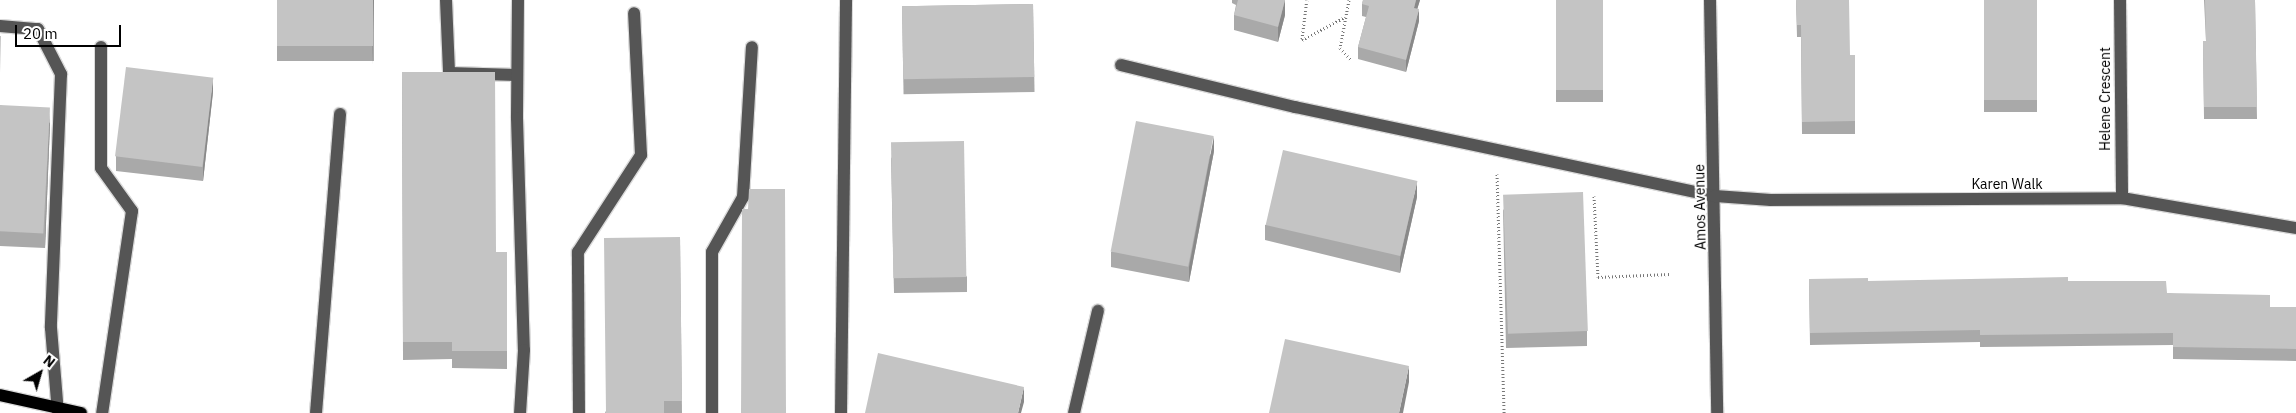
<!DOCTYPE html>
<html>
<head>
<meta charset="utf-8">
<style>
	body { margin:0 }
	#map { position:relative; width:2296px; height:413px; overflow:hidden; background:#fff; font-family:"IBM Plex Sans",sans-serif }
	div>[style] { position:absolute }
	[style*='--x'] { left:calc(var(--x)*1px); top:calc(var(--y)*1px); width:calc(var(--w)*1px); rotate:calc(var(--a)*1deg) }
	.path>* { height:3px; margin-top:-1.5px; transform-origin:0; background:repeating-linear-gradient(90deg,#777 0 1px,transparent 0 3.5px) }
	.roads { filter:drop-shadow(1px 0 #dbdbdb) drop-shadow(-1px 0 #dbdbdb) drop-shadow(0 1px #dbdbdb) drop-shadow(0 -1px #dbdbdb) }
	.minor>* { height:12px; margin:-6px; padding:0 6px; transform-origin:6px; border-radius:6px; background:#555 }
	.major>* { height:12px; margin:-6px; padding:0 6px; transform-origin:6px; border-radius:6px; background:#000 }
	.wall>* { inset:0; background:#a9a9a9; transform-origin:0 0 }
	.shaded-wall>* { inset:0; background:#898989 }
	.building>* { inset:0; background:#c4c4c4; transform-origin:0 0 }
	span { translate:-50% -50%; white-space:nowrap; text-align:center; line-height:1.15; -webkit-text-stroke:4px #fff; paint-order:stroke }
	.street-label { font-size:14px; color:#000 }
	.north { position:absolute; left:15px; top:348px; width:50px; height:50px; -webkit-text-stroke:4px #fff; paint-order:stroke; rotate:38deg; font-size:14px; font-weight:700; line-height:20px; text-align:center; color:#000 }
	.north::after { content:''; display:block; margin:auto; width:18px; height:22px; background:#000; clip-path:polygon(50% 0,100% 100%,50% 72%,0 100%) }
	.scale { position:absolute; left:15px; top:25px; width:106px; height:22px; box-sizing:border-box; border:2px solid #000; border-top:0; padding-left:6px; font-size:15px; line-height:18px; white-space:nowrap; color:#000; -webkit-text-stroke:4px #fff; paint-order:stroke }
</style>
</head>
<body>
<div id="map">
	<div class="path">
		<div style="--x:1349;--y:0;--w:49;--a:100.6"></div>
		<div style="--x:1340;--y:48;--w:16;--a:47"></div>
		<div style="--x:1302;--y:39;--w:39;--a:-83"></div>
		<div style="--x:1302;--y:40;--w:49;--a:-28.1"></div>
		<div style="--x:1497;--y:174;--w:239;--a:88.3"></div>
		<div style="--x:1594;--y:196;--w:81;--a:87.2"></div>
		<div style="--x:1598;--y:277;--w:72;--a:-2.4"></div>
	</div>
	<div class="roads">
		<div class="minor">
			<div style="--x:446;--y:0;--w:73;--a:87.6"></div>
			<div style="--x:449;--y:73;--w:68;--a:1.7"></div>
			<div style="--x:518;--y:0;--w:118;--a:90.5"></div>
			<div style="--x:517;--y:118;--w:232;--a:88.3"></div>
			<div style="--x:524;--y:350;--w:63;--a:93.6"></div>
			<div style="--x:1710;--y:0;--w:413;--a:89"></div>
			<div style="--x:2120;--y:0;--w:198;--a:89.4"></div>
			<div style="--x:0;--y:26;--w:38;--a:5"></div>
			<div style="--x:38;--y:29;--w:51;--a:62.9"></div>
			<div style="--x:61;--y:74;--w:254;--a:92.3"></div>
			<div style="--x:51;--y:328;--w:85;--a:85.3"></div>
			<div style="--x:101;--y:47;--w:121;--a:90"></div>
			<div style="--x:101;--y:168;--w:53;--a:54.2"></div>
			<div style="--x:132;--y:211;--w:204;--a:98.4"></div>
			<div style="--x:1121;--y:65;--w:179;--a:13.6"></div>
			<div style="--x:1295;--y:107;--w:429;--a:12"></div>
			<div style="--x:1715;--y:196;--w:56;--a:4.1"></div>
			<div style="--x:1771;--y:200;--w:351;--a:-0.3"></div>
			<div style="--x:2122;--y:198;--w:177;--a:9.8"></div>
			<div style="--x:316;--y:413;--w:300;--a:-85.4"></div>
			<div style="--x:579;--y:413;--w:161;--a:-90.4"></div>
			<div style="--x:578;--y:252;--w:116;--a:-57"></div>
			<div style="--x:641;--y:155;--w:142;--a:-92.8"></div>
			<div style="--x:712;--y:413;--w:161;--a:-90"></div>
			<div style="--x:712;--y:252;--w:63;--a:-60.6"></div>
			<div style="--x:743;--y:197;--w:150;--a:-86.6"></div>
			<div style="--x:841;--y:413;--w:413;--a:-89.3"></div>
			<div style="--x:1074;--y:413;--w:105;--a:-76.8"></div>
		</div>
		<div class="major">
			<div style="--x:0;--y:395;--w:83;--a:12.5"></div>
		</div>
	</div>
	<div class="wall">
		<div style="left:277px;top:0;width:97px;height:61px"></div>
		<div style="clip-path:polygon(1232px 0,1285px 0,1285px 15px,1278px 42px,1234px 30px,1234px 15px,1236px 5px,1232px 3px)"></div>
		<div style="clip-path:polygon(1363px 0,1420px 0,1417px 9px,1419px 21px,1406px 72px,1358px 59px,1358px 47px,1366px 17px,1362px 16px,1362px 4px)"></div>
		<div style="left:1556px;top:0;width:47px;height:102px"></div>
		<div style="clip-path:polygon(1796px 0,1850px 55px,1855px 55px,1855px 134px,1802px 134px,1801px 37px,1797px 37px)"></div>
		<div style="left:1984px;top:0;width:53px;height:112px"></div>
		<div style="clip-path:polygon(2204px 0,2255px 0,2257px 119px,2204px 119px,2203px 41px,2206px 41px)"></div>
		<div style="left:1033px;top:4px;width:88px;height:131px;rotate:89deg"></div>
		<div style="clip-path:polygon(402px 72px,496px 252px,507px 252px,507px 369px,452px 368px,452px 359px,403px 360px)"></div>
		<div style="clip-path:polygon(213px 92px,203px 181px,116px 171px,116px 156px)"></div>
		<div style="clip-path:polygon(0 105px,50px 123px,45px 248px,0 246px)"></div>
		<div style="clip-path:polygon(1214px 151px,1189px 282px,1111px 267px,1111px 252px)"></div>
		<div style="clip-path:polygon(891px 157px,967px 277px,967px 292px,894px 293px)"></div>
		<div style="clip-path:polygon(1417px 197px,1400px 273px,1265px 240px,1265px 225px)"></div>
		<div style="clip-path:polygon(1503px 209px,1587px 331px,1587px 346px,1506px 348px)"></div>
		<div style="clip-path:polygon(680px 237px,682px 413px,605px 413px)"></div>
		<div style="clip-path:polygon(1809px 279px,1868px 281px,2068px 281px,2167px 293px,2270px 307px,2296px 307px,2296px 388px,2296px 361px,2173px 359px,2173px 345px,1980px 347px,1980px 342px,1810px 345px)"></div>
	</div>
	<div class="shaded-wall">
		<div style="clip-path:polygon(373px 0,374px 0,372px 64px,372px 49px)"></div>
		<div style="clip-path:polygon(1285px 0,1285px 15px,1278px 42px,1278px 27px)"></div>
		<div style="clip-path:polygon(1416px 0,1420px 0,1414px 20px,1414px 8px)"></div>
		<div style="clip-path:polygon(1419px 9px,1419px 21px,1406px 72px,1406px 60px)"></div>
		<div style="clip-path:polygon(213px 77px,213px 92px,203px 181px,203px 166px)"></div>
		<div style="clip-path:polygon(50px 108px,50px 123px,45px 248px,45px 233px)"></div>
		<div style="clip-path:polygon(1214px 136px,1214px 151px,1189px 282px,1189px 267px)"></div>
		<div style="clip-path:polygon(1417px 182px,1417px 197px,1400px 273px,1400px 258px)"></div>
		<div style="clip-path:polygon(1409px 366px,1409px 382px,1403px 413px,1399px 413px)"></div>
		<div style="clip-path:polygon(1024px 387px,1024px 402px,1021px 413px,1018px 413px)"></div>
	</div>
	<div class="building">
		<div style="left:277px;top:0;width:96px;height:46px"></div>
		<div style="clip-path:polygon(1238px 0,1285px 0,1278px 27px,1234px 15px)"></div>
		<div style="clip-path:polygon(1363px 0,1416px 0,1414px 8px,1419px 9px,1406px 60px,1358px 47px,1369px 6px,1362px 4px)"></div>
		<div style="left:1556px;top:0;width:47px;height:90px"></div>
		<div style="clip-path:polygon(1796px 0,1849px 0,1850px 55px,1855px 55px,1855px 121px,1802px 122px,1801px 25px,1797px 25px)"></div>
		<div style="left:1984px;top:0;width:53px;height:100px"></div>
		<div style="clip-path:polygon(2205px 0,2255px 0,2257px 107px,2204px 107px,2203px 41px,2206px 41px)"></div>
		<div style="left:1033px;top:4px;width:73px;height:131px;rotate:89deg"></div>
		<div style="clip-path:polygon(0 36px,1px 36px,0 73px)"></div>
		<div style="left:126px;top:67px;width:88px;height:90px;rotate:7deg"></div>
		<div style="clip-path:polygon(402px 72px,495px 72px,496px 252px,507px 252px,507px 351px,452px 351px,452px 342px,403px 342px)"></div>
		<div style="left:0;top:105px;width:50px;height:126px;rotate:3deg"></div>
		<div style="left:1136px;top:121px;width:79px;height:133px;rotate:11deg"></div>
		<div style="left:964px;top:141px;width:136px;height:73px;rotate:89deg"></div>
		<div style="left:1283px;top:150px;width:138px;height:77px;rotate:13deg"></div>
		<div style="clip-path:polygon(749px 189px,785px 189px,786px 413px,741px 413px,742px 209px,748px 209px)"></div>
		<div style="left:1583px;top:192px;width:139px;height:80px;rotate:88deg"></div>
		<div style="clip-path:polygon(680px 237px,682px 401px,664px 401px,664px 413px,606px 413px,604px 238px)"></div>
		<div style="clip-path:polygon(2068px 277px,2068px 281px,2166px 281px,2167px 293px,2270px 295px,2270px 307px,2296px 307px,2296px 376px,2296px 349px,2173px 347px,2173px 333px,1980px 335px,1980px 330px,1810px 333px,1809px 279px,1868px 278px,1868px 281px)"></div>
		<div style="clip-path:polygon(1285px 339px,1409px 366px,1399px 413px,1269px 413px)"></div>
		<div style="clip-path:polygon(878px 353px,1024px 387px,1018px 413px,865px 413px)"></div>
	</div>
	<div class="street-label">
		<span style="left:2105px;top:99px;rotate:-90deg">Helene Crescent</span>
		<span style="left:2007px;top:184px">Karen Walk</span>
		<span style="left:1700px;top:207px;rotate:-91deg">Amos Avenue</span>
	</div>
	<div class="north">N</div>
	<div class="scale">20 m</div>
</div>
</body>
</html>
